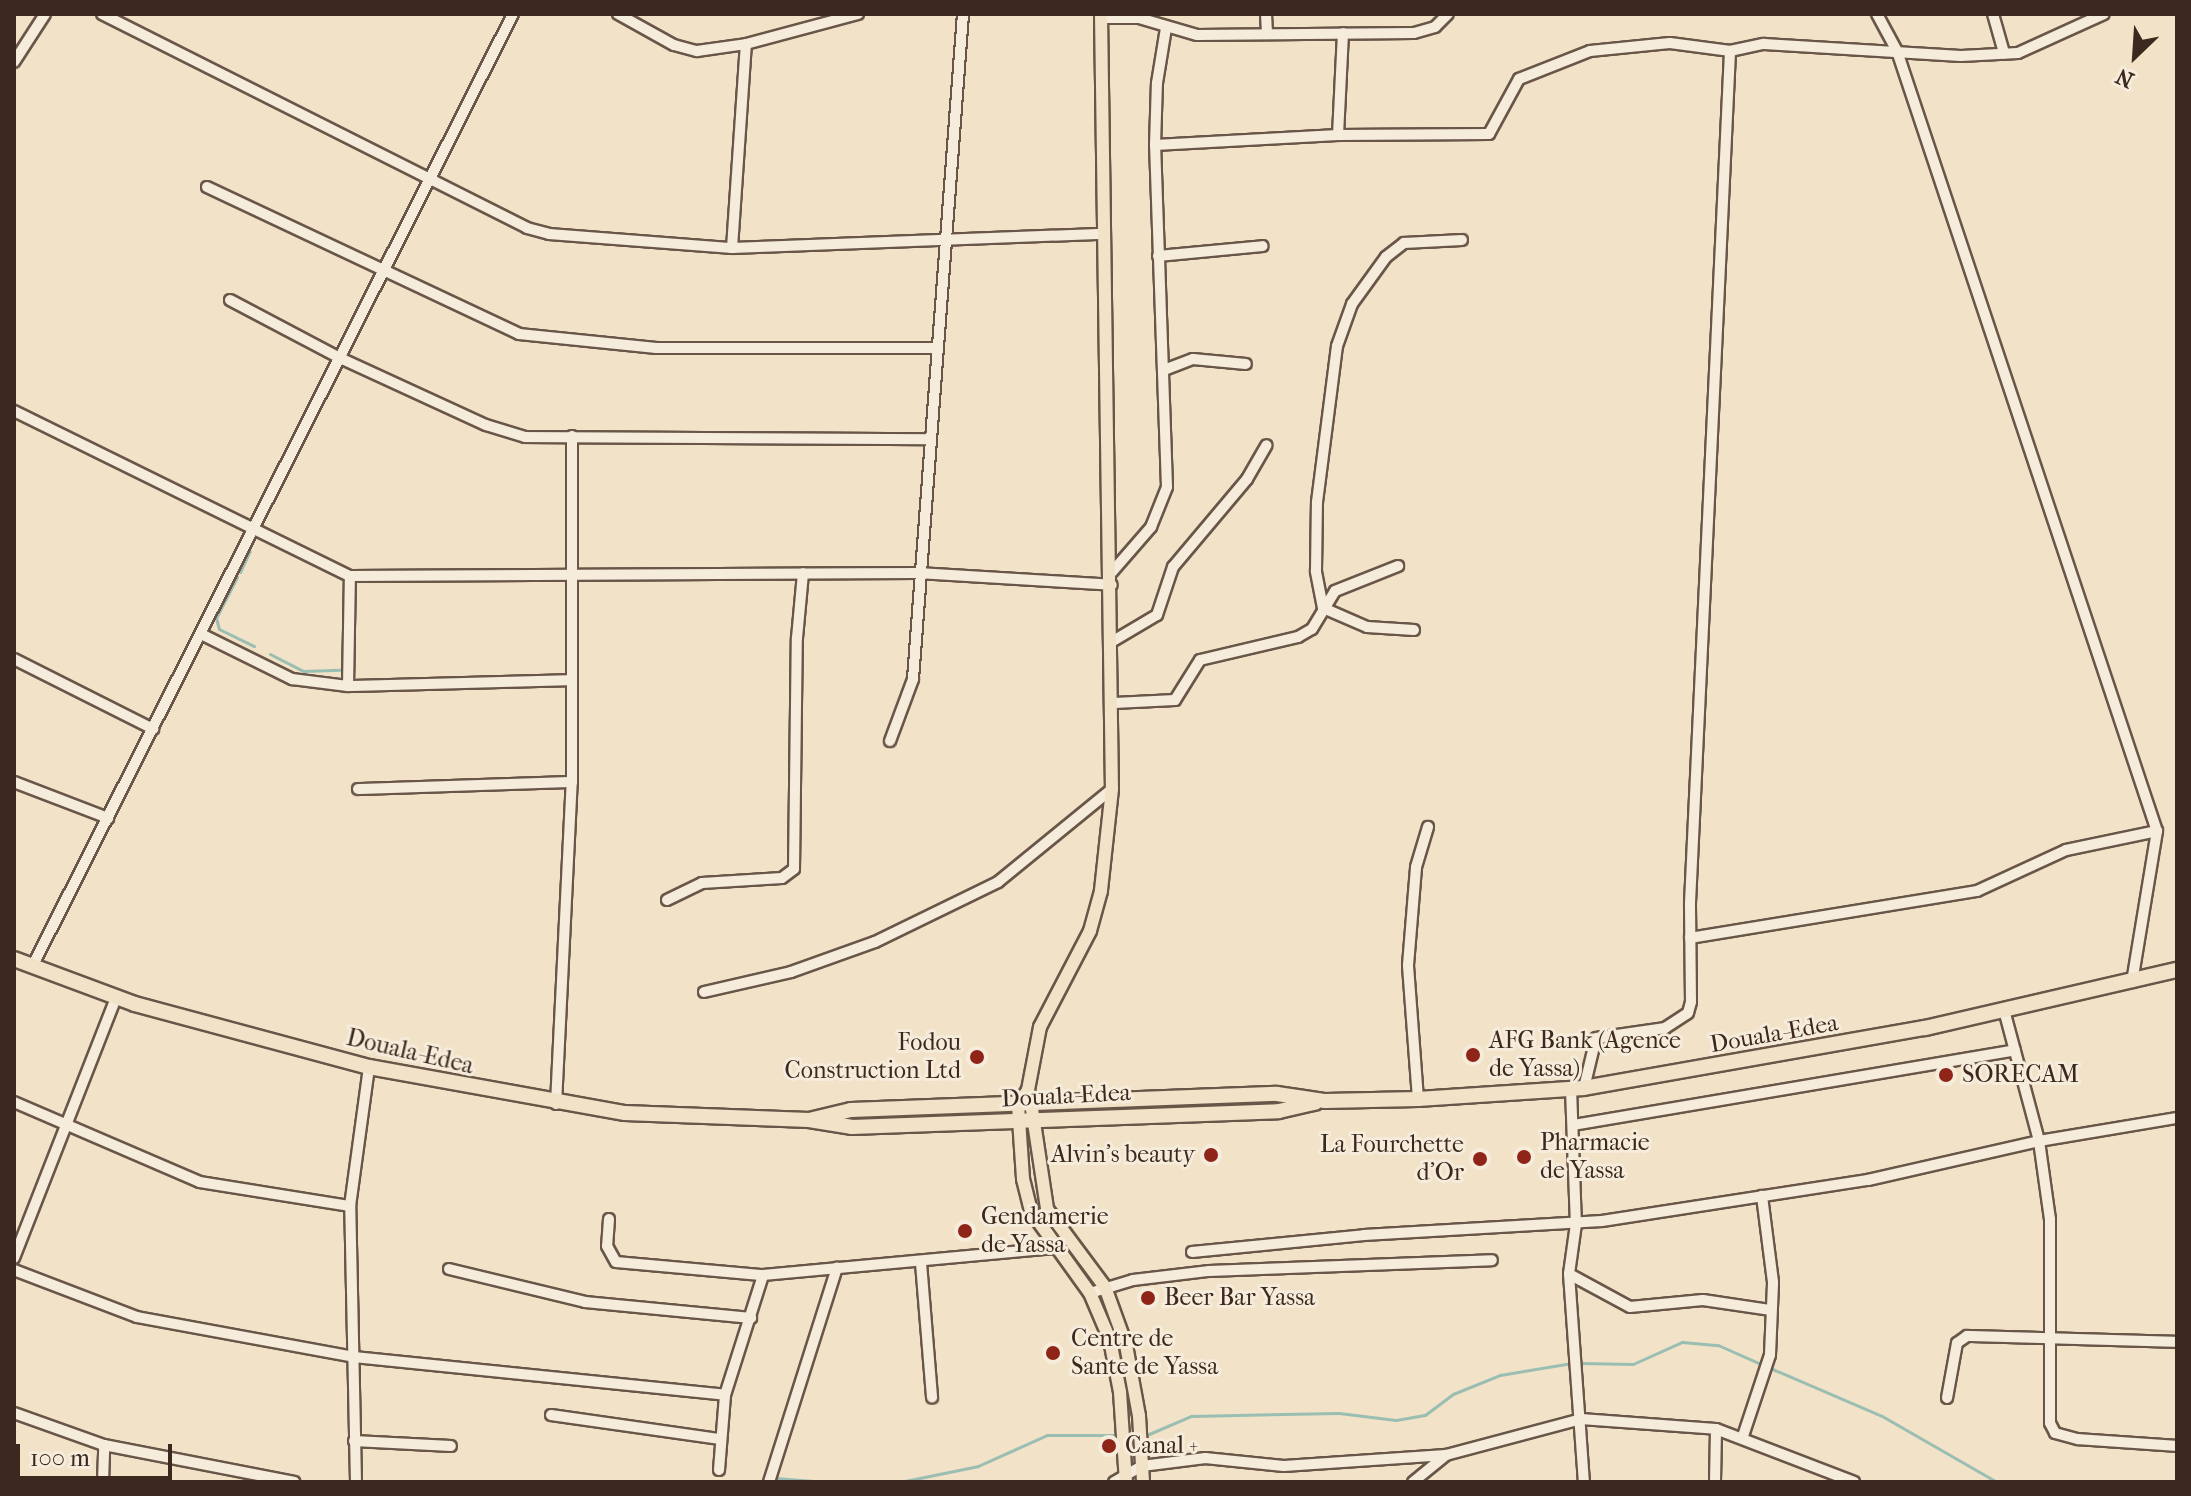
<!DOCTYPE html>
<html>
<head>
<meta charset="utf-8">
<style>
	body { margin:0 }
	#map { position:relative; width:2191px; height:1496px; overflow:hidden; background:#f1e2c8; font-family:"IM FELL French Canon",serif }
	div>[style] { position:absolute }
	[style*='--x'] { left:calc(var(--x)*1px); top:calc(var(--y)*1px); width:calc(var(--w)*1px); rotate:calc(var(--a)*1deg) }
	.stream>* { height:3px; margin:-1.5px; padding:0 1.5px; transform-origin:1.5px; border-radius:1.5px; background:#9bbeb2 }
	.roads { filter:drop-shadow(2px 0 #695648) drop-shadow(-2px 0 #695648) drop-shadow(0 2px #695648) drop-shadow(0 -2px #695648) }
	.minor>* { height:10px; margin:-5px; padding:0 5px; transform-origin:5px; border-radius:5px; background:#f6ecdb }
	.major>* { height:12px; margin:-6px; padding:0 6px; transform-origin:6px; border-radius:6px; background:#f1e2c8 }
	.highway>* { height:14px; margin:-7px; padding:0 7px; transform-origin:7px; border-radius:7px; background:#f1e2c8 }
	.dots>* { width:22px; height:22px; translate:-50% -50%; box-sizing:border-box; border:4px solid #f6ecdb; border-radius:50% }
	span { translate:-50% -50%; white-space:nowrap; text-align:center; line-height:1.15; -webkit-text-stroke:6px #f6ecdb; paint-order:stroke }
	.street-label { font-size:24px; color:#3c281e }
	.poi-label { font-size:24px; color:#3c281e }
	.left { translate:0 -50%; text-align:left }
	.right { translate:-100% -50%; text-align:right }
	.frame { position:absolute; inset:0; border:16px solid #3c281e; pointer-events:none }
	.north { position:absolute; left:2095px; top:16px; width:80px; height:80px; -webkit-text-stroke:6px #f6ecdb; paint-order:stroke; rotate:205deg; font-size:22px; font-weight:700; line-height:32px; text-align:center; color:#3c281e }
	.north::after { content:''; display:block; margin:auto; width:28px; height:36px; background:#3c281e; clip-path:polygon(50% 0,100% 100%,50% 72%,0 100%) }
	.scale { position:absolute; left:16px; top:1444px; width:156px; height:36px; box-sizing:border-box; border:4px solid #3c281e; border-top:0; padding-left:10px; font-size:24px; line-height:28px; white-space:nowrap; color:#3c281e; -webkit-text-stroke:6px #f6ecdb; paint-order:stroke }
</style>
</head>
<body>
<div id="map">
	<div class="stream">
		<div style="--x:240;--y:572;--w:23;--a:-65"></div>
		<div style="--x:237;--y:577;--w:46;--a:117.1"></div>
		<div style="--x:216;--y:618;--w:11;--a:75"></div>
		<div style="--x:219;--y:629;--w:39;--a:26"></div>
		<div style="--x:270;--y:654;--w:37;--a:27"></div>
		<div style="--x:303;--y:671;--w:37;--a:-2"></div>
		<div style="--x:1580;--y:1363;--w:53;--a:1.1"></div>
		<div style="--x:1633;--y:1364;--w:54;--a:-24.2"></div>
		<div style="--x:1682;--y:1342;--w:36;--a:5"></div>
		<div style="--x:1718;--y:1345;--w:49;--a:24"></div>
		<div style="--x:1770;--y:1368;--w:122;--a:23.2"></div>
		<div style="--x:1882;--y:1416;--w:133;--a:29.9"></div>
		<div style="--x:1149;--y:1434;--w:46;--a:-23.2"></div>
		<div style="--x:1191;--y:1416;--w:148;--a:-1.2"></div>
		<div style="--x:1339;--y:1413;--w:57;--a:7"></div>
		<div style="--x:1396;--y:1420;--w:29;--a:-10"></div>
		<div style="--x:1425;--y:1415;--w:35;--a:-37"></div>
		<div style="--x:1453;--y:1394;--w:51;--a:-22"></div>
		<div style="--x:1500;--y:1375;--w:73;--a:-9.5"></div>
		<div style="--x:775;--y:1478;--w:52;--a:4.4"></div>
		<div style="--x:900;--y:1482;--w:80;--a:-11.6"></div>
		<div style="--x:978;--y:1466;--w:76;--a:-24.2"></div>
		<div style="--x:1047;--y:1435;--w:67;--a:0"></div>
	</div>
	<div class="roads">
		<div class="minor">
			<div style="--x:102;--y:14;--w:476;--a:26.7"></div>
			<div style="--x:527;--y:228;--w:23;--a:15"></div>
			<div style="--x:549;--y:234;--w:184;--a:4.4"></div>
			<div style="--x:732;--y:248;--w:372;--a:-2.2"></div>
			<div style="--x:618;--y:14;--w:64;--a:29"></div>
			<div style="--x:674;--y:45;--w:24;--a:15"></div>
			<div style="--x:697;--y:51;--w:49;--a:-8.1"></div>
			<div style="--x:746;--y:44;--w:116;--a:-15"></div>
			<div style="--x:1266;--y:14;--w:20;--a:87"></div>
			<div style="--x:1877;--y:14;--w:42;--a:61.6"></div>
			<div style="--x:1897;--y:51;--w:822;--a:71.57"></div>
			<div style="--x:2157;--y:831;--w:153;--a:99.4"></div>
			<div style="--x:1993;--y:14;--w:41;--a:74.2"></div>
			<div style="--x:1101;--y:18;--w:38;--a:0"></div>
			<div style="--x:1139;--y:18;--w:60;--a:16.3"></div>
			<div style="--x:1197;--y:35;--w:217;--a:-0.5"></div>
			<div style="--x:1414;--y:33;--w:22;--a:-16"></div>
			<div style="--x:1435;--y:27;--w:18;--a:-45"></div>
			<div style="--x:14;--y:62;--w:57;--a:-57.1"></div>
			<div style="--x:1338;--y:135;--w:102;--a:-87.2"></div>
			<div style="--x:1155;--y:145;--w:183;--a:-3.1"></div>
			<div style="--x:1338;--y:135;--w:151;--a:-0.4"></div>
			<div style="--x:1489;--y:134;--w:63;--a:-61.4"></div>
			<div style="--x:1519;--y:79;--w:76;--a:-21.5"></div>
			<div style="--x:1590;--y:51;--w:80;--a:-5.7"></div>
			<div style="--x:1670;--y:43;--w:61;--a:7.6"></div>
			<div style="--x:1730;--y:51;--w:35;--a:-12"></div>
			<div style="--x:1764;--y:44;--w:197;--a:3.5"></div>
			<div style="--x:1961;--y:56;--w:57;--a:-3"></div>
			<div style="--x:2018;--y:53;--w:94;--a:-24.4"></div>
			<div style="--x:207;--y:187;--w:345;--a:25.2"></div>
			<div style="--x:519;--y:334;--w:138;--a:5.8"></div>
			<div style="--x:656;--y:348;--w:281;--a:0"></div>
			<div style="--x:732;--y:248;--w:204;--a:-86.1"></div>
			<div style="--x:1158;--y:256;--w:105;--a:-5.4"></div>
			<div style="--x:230;--y:300;--w:124;--a:27.8"></div>
			<div style="--x:340;--y:358;--w:161;--a:24.7"></div>
			<div style="--x:486;--y:425;--w:41;--a:17.1"></div>
			<div style="--x:525;--y:437;--w:404;--a:0.3"></div>
			<div style="--x:1164;--y:370;--w:31;--a:-21"></div>
			<div style="--x:1193;--y:359;--w:53;--a:5.4"></div>
			<div style="--x:14;--y:411;--w:374;--a:26.2"></div>
			<div style="--x:350;--y:576;--w:568;--a:-0.3"></div>
			<div style="--x:918;--y:573;--w:194;--a:3.5"></div>
			<div style="--x:1112;--y:572;--w:60;--a:-49.1"></div>
			<div style="--x:1151;--y:527;--w:43;--a:-68.2"></div>
			<div style="--x:1167;--y:487;--w:342;--a:-92"></div>
			<div style="--x:1155;--y:145;--w:62;--a:-88.2"></div>
			<div style="--x:1157;--y:83;--w:56;--a:-80.7"></div>
			<div style="--x:1414;--y:630;--w:47;--a:-176.3"></div>
			<div style="--x:1367;--y:627;--w:48;--a:-156.6"></div>
			<div style="--x:1323;--y:608;--w:38;--a:-101"></div>
			<div style="--x:1316;--y:571;--w:69;--a:-89.2"></div>
			<div style="--x:1317;--y:502;--w:157;--a:-82.7"></div>
			<div style="--x:1337;--y:346;--w:45;--a:-70.3"></div>
			<div style="--x:1352;--y:304;--w:58;--a:-54.1"></div>
			<div style="--x:1386;--y:257;--w:23;--a:-38"></div>
			<div style="--x:1404;--y:243;--w:58;--a:-3"></div>
			<div style="--x:201;--y:634;--w:102;--a:26.3"></div>
			<div style="--x:292;--y:679;--w:56;--a:7.1"></div>
			<div style="--x:348;--y:686;--w:223;--a:-1.5"></div>
			<div style="--x:1113;--y:641;--w:51;--a:-30.6"></div>
			<div style="--x:1157;--y:615;--w:51;--a:-71.6"></div>
			<div style="--x:1173;--y:567;--w:115;--a:-49.9"></div>
			<div style="--x:1247;--y:479;--w:39;--a:-60"></div>
			<div style="--x:14;--y:659;--w:156;--a:26.7"></div>
			<div style="--x:348;--y:686;--w:110;--a:-89"></div>
			<div style="--x:1114;--y:703;--w:61;--a:-2.8"></div>
			<div style="--x:1175;--y:700;--w:47;--a:-58"></div>
			<div style="--x:1200;--y:660;--w:101;--a:-13.2"></div>
			<div style="--x:1298;--y:637;--w:16;--a:-30"></div>
			<div style="--x:1312;--y:629;--w:44;--a:-58.8"></div>
			<div style="--x:1335;--y:591;--w:68;--a:-21.6"></div>
			<div style="--x:890;--y:741;--w:66;--a:-69.6"></div>
			<div style="--x:913;--y:679;--w:667;--a:-85.7"></div>
			<div style="--x:14;--y:782;--w:101;--a:21"></div>
			<div style="--x:358;--y:789;--w:214;--a:-1.9"></div>
			<div style="--x:667;--y:900;--w:39;--a:-26"></div>
			<div style="--x:702;--y:883;--w:80;--a:-3.6"></div>
			<div style="--x:782;--y:878;--w:15;--a:-37"></div>
			<div style="--x:794;--y:869;--w:231;--a:-89.3"></div>
			<div style="--x:797;--y:638;--w:65;--a:-84.7"></div>
			<div style="--x:1690;--y:938;--w:291;--a:-9.3"></div>
			<div style="--x:1977;--y:891;--w:98;--a:-24.7"></div>
			<div style="--x:2066;--y:850;--w:93;--a:-11.8"></div>
			<div style="--x:32;--y:967;--w:1068;--a:-63.22"></div>
			<div style="--x:704;--y:992;--w:89;--a:-12.9"></div>
			<div style="--x:791;--y:972;--w:89;--a:-19.7"></div>
			<div style="--x:875;--y:942;--w:137;--a:-26"></div>
			<div style="--x:998;--y:882;--w:147;--a:-39.2"></div>
			<div style="--x:2004;--y:1010;--w:136;--a:75"></div>
			<div style="--x:2039;--y:1141;--w:79;--a:82"></div>
			<div style="--x:2050;--y:1219;--w:204;--a:90"></div>
			<div style="--x:2050;--y:1423;--w:11;--a:63"></div>
			<div style="--x:2055;--y:1433;--w:24;--a:15"></div>
			<div style="--x:2078;--y:1439;--w:99;--a:4"></div>
			<div style="--x:1584;--y:1088;--w:51;--a:-76.5"></div>
			<div style="--x:1596;--y:1038;--w:70;--a:-8.2"></div>
			<div style="--x:1665;--y:1028;--w:27;--a:-33"></div>
			<div style="--x:1688;--y:1013;--w:11;--a:-75"></div>
			<div style="--x:1691;--y:1002;--w:99;--a:-90.6"></div>
			<div style="--x:1690;--y:903;--w:853;--a:-87.31"></div>
			<div style="--x:1571;--y:1089;--w:135;--a:87.9"></div>
			<div style="--x:1576;--y:1224;--w:50;--a:98"></div>
			<div style="--x:1569;--y:1274;--w:209;--a:85.9"></div>
			<div style="--x:1418;--y:1099;--w:134;--a:-94.3"></div>
			<div style="--x:1408;--y:965;--w:98;--a:-85.3"></div>
			<div style="--x:1416;--y:867;--w:42;--a:-73.3"></div>
			<div style="--x:14;--y:1102;--w:202;--a:23.3"></div>
			<div style="--x:200;--y:1182;--w:152;--a:9.1"></div>
			<div style="--x:556;--y:1104;--w:322;--a:-87.2"></div>
			<div style="--x:572;--y:782;--w:346;--a:-90"></div>
			<div style="--x:1573;--y:1125;--w:448;--a:-9.6"></div>
			<div style="--x:609;--y:1219;--w:27;--a:94"></div>
			<div style="--x:607;--y:1246;--w:18;--a:61"></div>
			<div style="--x:616;--y:1262;--w:148;--a:5.1"></div>
			<div style="--x:763;--y:1275;--w:293;--a:-5.3"></div>
			<div style="--x:1192;--y:1252;--w:173;--a:-5.6"></div>
			<div style="--x:1364;--y:1235;--w:238;--a:-3.4"></div>
			<div style="--x:1602;--y:1221;--w:269;--a:-8.8"></div>
			<div style="--x:1868;--y:1180;--w:175;--a:-12.8"></div>
			<div style="--x:2039;--y:1141;--w:140;--a:-9.5"></div>
			<div style="--x:14;--y:1258;--w:279;--a:-68.6"></div>
			<div style="--x:921;--y:1263;--w:135;--a:85.3"></div>
			<div style="--x:449;--y:1269;--w:140;--a:13.6"></div>
			<div style="--x:585;--y:1302;--w:167;--a:5.5"></div>
			<div style="--x:14;--y:1270;--w:132;--a:20.9"></div>
			<div style="--x:137;--y:1317;--w:221;--a:10.4"></div>
			<div style="--x:354;--y:1357;--w:373;--a:5.8"></div>
			<div style="--x:1569;--y:1274;--w:69;--a:28.4"></div>
			<div style="--x:1630;--y:1307;--w:73;--a:-5.5"></div>
			<div style="--x:1703;--y:1300;--w:69;--a:8.4"></div>
			<div style="--x:1090;--y:1293;--w:45;--a:-16.8"></div>
			<div style="--x:1133;--y:1280;--w:77;--a:-6.8"></div>
			<div style="--x:1209;--y:1271;--w:283;--a:-2.2"></div>
			<div style="--x:1947;--y:1398;--w:56;--a:-79.7"></div>
			<div style="--x:1957;--y:1343;--w:12;--a:-35"></div>
			<div style="--x:1967;--y:1336;--w:210;--a:1.6"></div>
			<div style="--x:14;--y:1413;--w:96;--a:19.6"></div>
			<div style="--x:104;--y:1445;--w:194;--a:11"></div>
			<div style="--x:551;--y:1415;--w:171;--a:8.1"></div>
			<div style="--x:1743;--y:1436;--w:85;--a:-71.6"></div>
			<div style="--x:1770;--y:1355;--w:73;--a:-87.6"></div>
			<div style="--x:1773;--y:1282;--w:87;--a:-97.3"></div>
			<div style="--x:354;--y:1441;--w:97;--a:3"></div>
			<div style="--x:719;--y:1470;--w:75;--a:-85.4"></div>
			<div style="--x:725;--y:1395;--w:126;--a:-72.4"></div>
			<div style="--x:103;--y:1482;--w:37;--a:-88"></div>
			<div style="--x:356;--y:1482;--w:276;--a:-91.2"></div>
			<div style="--x:350;--y:1206;--w:140;--a:-82.2"></div>
			<div style="--x:769;--y:1482;--w:225;--a:-72.4"></div>
			<div style="--x:1114;--y:1482;--w:32;--a:-30"></div>
			<div style="--x:1142;--y:1466;--w:64;--a:-7.2"></div>
			<div style="--x:1205;--y:1458;--w:79;--a:5.8"></div>
			<div style="--x:1284;--y:1466;--w:162;--a:-3.9"></div>
			<div style="--x:1446;--y:1455;--w:140;--a:-14.9"></div>
			<div style="--x:1581;--y:1419;--w:135;--a:4.2"></div>
			<div style="--x:1716;--y:1429;--w:148;--a:21"></div>
			<div style="--x:1413;--y:1482;--w:43;--a:-39.3"></div>
			<div style="--x:1715;--y:1482;--w:53;--a:-88.9"></div>
		</div>
		<div class="major">
			<div style="--x:1101;--y:14;--w:775;--a:89.19"></div>
			<div style="--x:1112;--y:789;--w:103;--a:96.2"></div>
			<div style="--x:1101;--y:891;--w:41;--a:105.4"></div>
			<div style="--x:1090;--y:931;--w:108;--a:117.5"></div>
			<div style="--x:1040;--y:1027;--w:64;--a:100.8"></div>
			<div style="--x:1028;--y:1090;--w:18;--a:124"></div>
			<div style="--x:1018;--y:1105;--w:74;--a:86.1"></div>
			<div style="--x:1023;--y:1179;--w:33;--a:76"></div>
			<div style="--x:1031;--y:1211;--w:101;--a:54.3"></div>
			<div style="--x:1090;--y:1293;--w:51;--a:66.9"></div>
			<div style="--x:1110;--y:1340;--w:53;--a:79.1"></div>
			<div style="--x:1120;--y:1392;--w:90;--a:86.2"></div>
			<div style="--x:1030;--y:1096;--w:114;--a:81.4"></div>
			<div style="--x:1047;--y:1209;--w:97;--a:53.4"></div>
			<div style="--x:1105;--y:1287;--w:62;--a:70.1"></div>
			<div style="--x:1126;--y:1345;--w:72;--a:79.6"></div>
			<div style="--x:1139;--y:1416;--w:66;--a:86.5"></div>
		</div>
		<div class="highway">
			<div style="--x:14;--y:959;--w:129;--a:20.4"></div>
			<div style="--x:135;--y:1004;--w:242;--a:15.1"></div>
			<div style="--x:369;--y:1067;--w:260;--a:10.2"></div>
			<div style="--x:625;--y:1113;--w:184;--a:2.2"></div>
			<div style="--x:809;--y:1120;--w:44;--a:9.2"></div>
			<div style="--x:852;--y:1127;--w:427;--a:-2.1"></div>
			<div style="--x:1279;--y:1111;--w:37;--a:-13"></div>
			<div style="--x:809;--y:1120;--w:43;--a:-13.4"></div>
			<div style="--x:851;--y:1110;--w:426;--a:-2.2"></div>
			<div style="--x:1277;--y:1094;--w:49;--a:8.3"></div>
			<div style="--x:1325;--y:1101;--w:93;--a:-1.2"></div>
			<div style="--x:1418;--y:1099;--w:166;--a:-3.8"></div>
			<div style="--x:1584;--y:1088;--w:346;--a:-10"></div>
			<div style="--x:1925;--y:1028;--w:259;--a:-13"></div>
		</div>
	</div>
	<div class="dots">
		<div style="left:1473px;top:1055px;background:#8f2418"></div>
		<div style="left:977px;top:1057px;background:#8f2418"></div>
		<div style="left:1946px;top:1075px;background:#8f2418"></div>
		<div style="left:1211px;top:1155px;background:#8f2418"></div>
		<div style="left:1524px;top:1157px;background:#8f2418"></div>
		<div style="left:1480px;top:1159px;background:#8f2418"></div>
		<div style="left:965px;top:1231px;background:#8f2418"></div>
		<div style="left:1148px;top:1298px;background:#8f2418"></div>
		<div style="left:1053px;top:1353px;background:#8f2418"></div>
		<div style="left:1109px;top:1446px;background:#8f2418"></div>
	</div>
	<div class="street-label">
		<span style="left:1774px;top:1034px;rotate:-10deg">Douala-Edea</span>
		<span style="left:410px;top:1052px;rotate:13deg">Douala-Edea</span>
		<span style="left:1066px;top:1096px;rotate:-3deg">Douala-Edea</span>
	</div>
	<div class="poi-label">
		<span class="left" style="left:1489px;top:1055px">AFG Bank (Agence<br>de Yassa)</span>
		<span class="right" style="left:961px;top:1057px">Fodou<br>Construction Ltd</span>
		<span class="left" style="left:1962px;top:1075px">SORECAM</span>
		<span class="left" style="left:1540px;top:1157px">Pharmacie<br>de Yassa</span>
		<span class="right" style="left:1464px;top:1159px">La Fourchette<br>d'Or</span>
		<span class="right" style="left:1195px;top:1155px">Alvin's beauty</span>
		<span class="left" style="left:981px;top:1231px">Gendamerie<br>de Yassa</span>
		<span class="left" style="left:1164px;top:1298px">Beer Bar Yassa</span>
		<span class="left" style="left:1071px;top:1353px">Centre de<br>Sante de Yassa</span>
		<span class="left" style="left:1125px;top:1446px">Canal +</span>
	</div>
	<div class="frame"></div>
	<div class="north">N</div>
	<div class="scale">100 m</div>
</div>
</body>
</html>
